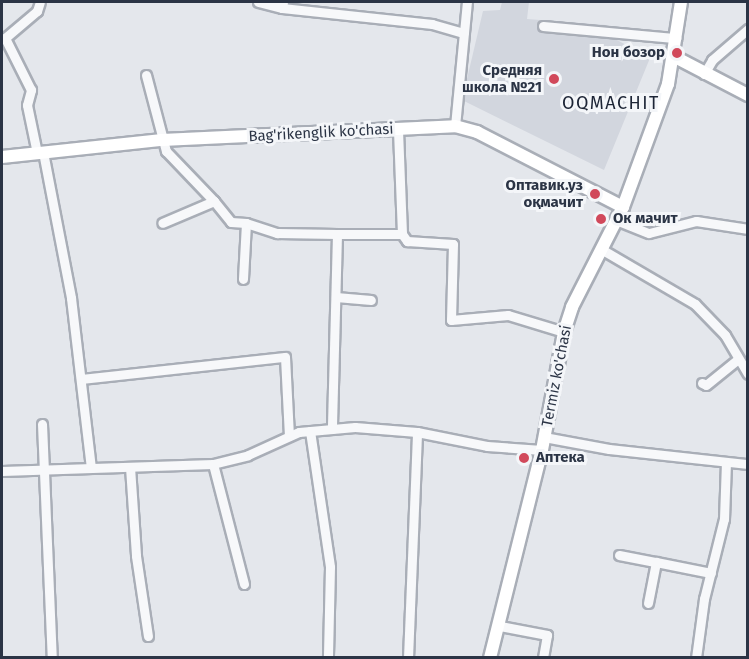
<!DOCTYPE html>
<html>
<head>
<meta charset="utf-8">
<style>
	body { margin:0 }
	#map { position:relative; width:749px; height:659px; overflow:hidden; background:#e4e7ec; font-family:"Fira Sans",sans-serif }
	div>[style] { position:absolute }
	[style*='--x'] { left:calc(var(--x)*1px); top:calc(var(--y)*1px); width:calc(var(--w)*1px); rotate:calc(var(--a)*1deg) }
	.built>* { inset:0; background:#d2d6de }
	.roads { filter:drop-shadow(2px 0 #a9aeb7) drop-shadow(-2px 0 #a9aeb7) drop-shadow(0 2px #a9aeb7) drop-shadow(0 -2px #a9aeb7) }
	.street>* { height:9px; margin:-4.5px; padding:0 4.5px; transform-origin:4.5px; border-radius:4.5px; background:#f7f8fa }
	.secondary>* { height:12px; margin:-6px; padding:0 6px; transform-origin:6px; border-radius:6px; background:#fff }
	.dots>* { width:16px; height:16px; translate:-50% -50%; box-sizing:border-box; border:3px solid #f4f6f9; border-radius:50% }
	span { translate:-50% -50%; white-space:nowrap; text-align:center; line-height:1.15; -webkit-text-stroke:6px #f4f6f9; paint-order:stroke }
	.poi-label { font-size:15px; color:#2b3445; font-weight:700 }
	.right { translate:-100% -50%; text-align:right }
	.left { translate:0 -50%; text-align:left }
	.street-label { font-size:15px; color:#2b3445 }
	.quarter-label { font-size:18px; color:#1d2536; letter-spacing:1.5px }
	.frame { position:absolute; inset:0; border:3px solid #2b3445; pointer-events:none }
</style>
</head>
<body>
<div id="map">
	<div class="built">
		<div style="clip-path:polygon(502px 2px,529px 2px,527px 19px,606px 25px,617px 40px,650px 58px,604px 170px,462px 100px,483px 11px,500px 10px)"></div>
	</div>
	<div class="roads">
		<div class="street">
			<div style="--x:258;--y:2;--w:25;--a:14"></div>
			<div style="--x:282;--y:8;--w:6;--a:-81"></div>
			<div style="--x:282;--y:8;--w:151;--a:6.1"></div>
			<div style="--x:432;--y:24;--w:33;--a:16"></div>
			<div style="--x:543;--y:26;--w:134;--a:5.2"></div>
			<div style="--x:704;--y:74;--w:16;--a:-60"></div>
			<div style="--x:712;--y:60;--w:48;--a:-40.7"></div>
			<div style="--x:146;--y:75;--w:79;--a:75.3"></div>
			<div style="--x:166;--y:151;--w:69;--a:46.2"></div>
			<div style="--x:214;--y:201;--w:56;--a:157.1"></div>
			<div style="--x:455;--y:126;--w:125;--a:-84.5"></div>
			<div style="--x:43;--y:152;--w:149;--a:79.1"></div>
			<div style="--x:71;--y:298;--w:171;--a:83.3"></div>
			<div style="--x:37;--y:153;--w:49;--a:-101.8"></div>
			<div style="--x:27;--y:105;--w:16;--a:-75"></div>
			<div style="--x:31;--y:90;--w:58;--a:-116.6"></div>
			<div style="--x:5;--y:38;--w:42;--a:-40.2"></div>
			<div style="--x:37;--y:11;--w:9;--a:-72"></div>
			<div style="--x:214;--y:201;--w:27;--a:51"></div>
			<div style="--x:231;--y:222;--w:15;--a:4"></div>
			<div style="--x:246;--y:223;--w:56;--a:93.1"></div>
			<div style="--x:616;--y:220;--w:35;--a:22"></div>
			<div style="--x:649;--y:233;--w:49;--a:-14.3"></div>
			<div style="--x:696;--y:221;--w:53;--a:8.7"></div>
			<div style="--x:246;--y:223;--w:33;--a:18"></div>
			<div style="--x:277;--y:233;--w:60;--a:1"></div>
			<div style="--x:337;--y:234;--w:195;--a:91.5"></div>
			<div style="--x:337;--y:234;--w:65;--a:0"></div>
			<div style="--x:402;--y:234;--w:105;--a:-92.2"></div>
			<div style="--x:402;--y:234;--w:9;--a:54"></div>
			<div style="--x:407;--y:241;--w:46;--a:3.7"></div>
			<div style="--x:453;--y:244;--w:76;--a:91.5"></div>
			<div style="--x:451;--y:320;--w:57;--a:-5"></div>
			<div style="--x:508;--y:315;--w:59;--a:16.9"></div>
			<div style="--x:601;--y:249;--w:109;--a:30.3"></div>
			<div style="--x:695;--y:304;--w:43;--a:45.9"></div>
			<div style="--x:725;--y:335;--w:45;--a:59.5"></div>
			<div style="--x:336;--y:297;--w:35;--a:5"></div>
			<div style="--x:81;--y:379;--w:205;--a:-6.2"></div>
			<div style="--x:285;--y:357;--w:79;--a:87.1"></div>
			<div style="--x:702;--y:383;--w:4;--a:27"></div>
			<div style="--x:706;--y:385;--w:41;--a:-39.1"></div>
			<div style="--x:42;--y:424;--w:234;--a:87.6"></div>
			<div style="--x:310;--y:431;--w:137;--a:81.6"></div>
			<div style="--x:330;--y:567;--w:91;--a:91.3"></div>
			<div style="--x:544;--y:437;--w:66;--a:10.5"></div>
			<div style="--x:609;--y:449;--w:140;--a:6.2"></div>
			<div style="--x:213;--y:464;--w:124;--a:75.5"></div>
			<div style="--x:130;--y:467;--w:89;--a:86.1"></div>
			<div style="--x:136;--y:556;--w:81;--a:81.5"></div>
			<div style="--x:2;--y:471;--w:211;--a:-1.9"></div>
			<div style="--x:213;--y:464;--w:36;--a:-14"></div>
			<div style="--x:248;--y:455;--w:56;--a:-24.3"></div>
			<div style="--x:299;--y:432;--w:56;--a:-5.1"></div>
			<div style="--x:355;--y:427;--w:62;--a:4.6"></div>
			<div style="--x:417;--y:432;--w:71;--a:11.3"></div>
			<div style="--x:487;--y:446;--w:55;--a:4.2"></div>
			<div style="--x:619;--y:555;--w:38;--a:11"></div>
			<div style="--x:648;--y:603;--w:42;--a:-79"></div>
			<div style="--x:656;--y:562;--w:56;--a:11.3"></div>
			<div style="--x:500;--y:626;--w:48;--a:10.8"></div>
			<div style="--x:547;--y:635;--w:23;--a:100"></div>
			<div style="--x:408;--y:658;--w:226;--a:-87.7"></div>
			<div style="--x:696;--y:658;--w:60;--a:-82.3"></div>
			<div style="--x:704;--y:599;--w:82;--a:-76"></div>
			<div style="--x:724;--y:519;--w:56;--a:-88"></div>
		</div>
		<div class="secondary">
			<div style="--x:673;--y:56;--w:85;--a:27.5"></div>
			<div style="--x:2;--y:157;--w:161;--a:-6.1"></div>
			<div style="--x:162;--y:140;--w:293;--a:-2.7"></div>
			<div style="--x:455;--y:126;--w:23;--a:15"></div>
			<div style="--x:477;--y:132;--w:164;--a:27.2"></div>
			<div style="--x:490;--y:658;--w:214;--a:-76"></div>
			<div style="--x:542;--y:450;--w:120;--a:-79.4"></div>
			<div style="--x:564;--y:332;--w:26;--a:-72"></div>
			<div style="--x:572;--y:307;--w:112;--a:-63"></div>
			<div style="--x:623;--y:207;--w:131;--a:-69.9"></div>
			<div style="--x:668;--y:84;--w:83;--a:-81"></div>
		</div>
	</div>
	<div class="dots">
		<div style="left:677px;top:53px;background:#d1495b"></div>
		<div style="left:554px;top:79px;background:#d1495b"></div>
		<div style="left:595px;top:194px;background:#d1495b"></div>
		<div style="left:601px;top:219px;background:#d1495b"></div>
		<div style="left:524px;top:458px;background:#d1495b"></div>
	</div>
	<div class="poi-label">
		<span class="right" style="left:665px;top:53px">Нон бозор</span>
		<span class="right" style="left:542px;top:79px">Средняя<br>школа №21</span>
		<span class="right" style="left:583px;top:194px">Оптавик.уз<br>оқмачит</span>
		<span class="left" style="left:613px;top:219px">Ок мачит</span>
		<span class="left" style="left:536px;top:458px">Аптека</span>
	</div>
	<div class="street-label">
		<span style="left:321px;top:133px;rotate:-3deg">Bag'rikenglik ko'chasi</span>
		<span style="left:557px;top:376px;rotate:-79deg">Termiz ko'chasi</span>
	</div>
	<div class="quarter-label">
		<span style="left:611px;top:103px">OQMACHIT</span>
	</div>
	<div class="frame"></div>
</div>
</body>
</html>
